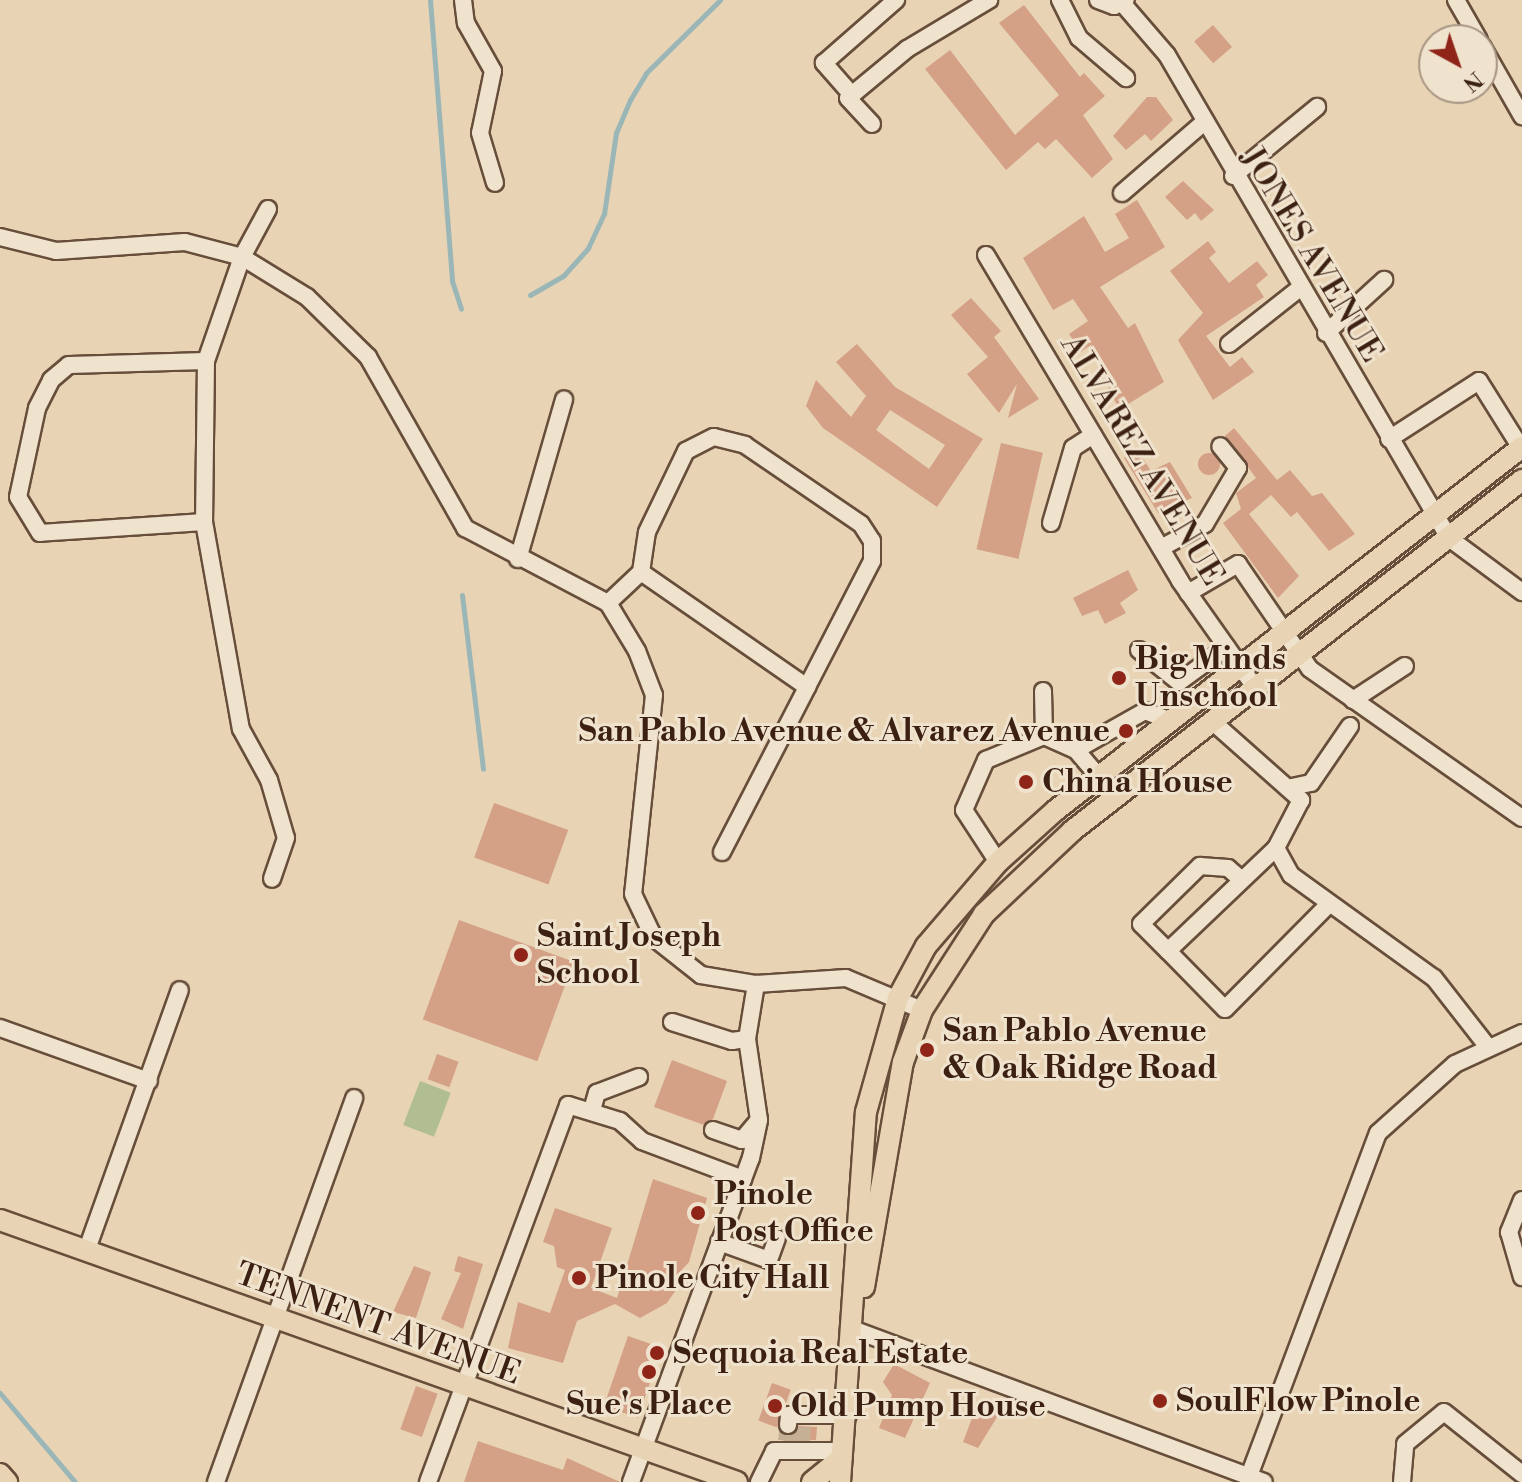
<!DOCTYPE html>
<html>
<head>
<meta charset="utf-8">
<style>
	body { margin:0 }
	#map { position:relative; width:1522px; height:1482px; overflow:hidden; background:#e8d4b4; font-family:"Libre Bodoni",serif }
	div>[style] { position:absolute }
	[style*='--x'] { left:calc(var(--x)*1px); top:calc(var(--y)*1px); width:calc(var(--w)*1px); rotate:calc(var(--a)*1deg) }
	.green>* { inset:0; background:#b1be91; transform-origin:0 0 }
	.stream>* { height:5px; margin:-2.5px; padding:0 2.5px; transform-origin:2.5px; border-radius:2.5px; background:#9bb6b7 }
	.building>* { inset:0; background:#d4a086; transform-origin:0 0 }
	.round { border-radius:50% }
	.minor-tunnel>* { height:16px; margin-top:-8px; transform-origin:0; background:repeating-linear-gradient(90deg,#c6b094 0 16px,transparent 0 24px) }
	.roads { filter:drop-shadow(2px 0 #674e3b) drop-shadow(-2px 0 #674e3b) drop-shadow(0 2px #674e3b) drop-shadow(0 -2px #674e3b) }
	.minor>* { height:16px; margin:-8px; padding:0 8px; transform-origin:8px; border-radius:8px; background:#f0e3ce }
	.major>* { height:20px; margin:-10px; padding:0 10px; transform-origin:10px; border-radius:10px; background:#e8d4b4 }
	.dots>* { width:22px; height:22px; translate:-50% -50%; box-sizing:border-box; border:4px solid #f0e3ce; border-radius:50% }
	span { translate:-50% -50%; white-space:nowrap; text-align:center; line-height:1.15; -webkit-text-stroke:6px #f0e3ce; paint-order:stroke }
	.street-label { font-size:32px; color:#3c2113 }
	.poi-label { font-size:32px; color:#3c2113; font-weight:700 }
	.left { translate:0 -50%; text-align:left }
	.right { translate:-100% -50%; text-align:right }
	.north { position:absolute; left:1418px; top:24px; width:80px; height:80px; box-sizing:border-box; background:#f0e3ce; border:2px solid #a89583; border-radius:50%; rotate:140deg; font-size:22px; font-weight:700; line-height:32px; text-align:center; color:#3c2113 }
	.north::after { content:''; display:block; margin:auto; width:28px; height:36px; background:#8f2418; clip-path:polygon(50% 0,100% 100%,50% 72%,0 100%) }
</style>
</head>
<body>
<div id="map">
	<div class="green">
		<div style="left:420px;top:1081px;width:33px;height:47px;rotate:21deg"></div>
	</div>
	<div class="stream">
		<div style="--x:430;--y:0;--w:282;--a:85.5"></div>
		<div style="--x:452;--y:281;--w:29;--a:72"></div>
		<div style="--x:530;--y:295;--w:39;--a:-30"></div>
		<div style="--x:564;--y:275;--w:36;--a:-48"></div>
		<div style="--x:588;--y:248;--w:38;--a:-65"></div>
		<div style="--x:604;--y:214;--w:82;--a:-81.6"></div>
		<div style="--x:616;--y:133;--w:36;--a:-67"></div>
		<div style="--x:630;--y:100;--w:31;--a:-59"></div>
		<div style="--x:646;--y:73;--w:104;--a:-44.6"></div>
		<div style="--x:462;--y:595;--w:175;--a:83.1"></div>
		<div style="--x:0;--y:1393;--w:116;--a:49.9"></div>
	</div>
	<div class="building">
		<div style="clip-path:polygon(1024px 5px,1080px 77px,1084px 73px,1105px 96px,1083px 115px,1113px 159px,1092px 178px,1056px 139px,1045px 149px,1038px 142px,1006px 170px,925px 69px,950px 50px,1015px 135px,1059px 95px,999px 23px)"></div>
		<div style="left:1213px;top:25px;width:29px;height:25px;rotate:49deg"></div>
		<div style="clip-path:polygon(1147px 97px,1156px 97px,1173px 120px,1151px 141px,1145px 134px,1126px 150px,1113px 136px)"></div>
		<div style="clip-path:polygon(1183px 181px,1214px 210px,1201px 221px,1195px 213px,1187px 220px,1165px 197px)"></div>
		<div style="clip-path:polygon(1137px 200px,1165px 247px,1100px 287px,1128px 328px,1135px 323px,1164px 382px,1120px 409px,1107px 389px,1117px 383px,1091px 345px,1081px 352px,1069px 334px,1088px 321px,1073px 299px,1053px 310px,1023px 258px,1084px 216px,1105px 252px,1129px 238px,1115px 214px)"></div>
		<div style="clip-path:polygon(1208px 241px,1216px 252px,1209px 258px,1229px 283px,1257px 261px,1268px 275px,1256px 285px,1264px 297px,1206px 336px,1230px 367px,1242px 357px,1254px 372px,1213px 400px,1178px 340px,1203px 313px,1170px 271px)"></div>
		<div style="clip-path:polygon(971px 298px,1001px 331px,994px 337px,1039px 399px,1008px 418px,1017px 384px,999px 413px,967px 374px,988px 357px,951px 315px)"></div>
		<div style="clip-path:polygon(evenodd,857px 344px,895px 387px,983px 439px,937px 507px,823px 428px,806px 406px,816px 380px,851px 417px,866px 396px,836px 362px,857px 344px,890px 410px,945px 445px,929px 469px,876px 430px,890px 410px)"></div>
		<div style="clip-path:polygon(1234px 428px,1277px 480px,1290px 470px,1312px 496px,1322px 493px,1355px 534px,1329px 551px,1297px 512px,1291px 517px,1271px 495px,1249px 514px,1299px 576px,1278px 598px,1223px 523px,1241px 509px,1236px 493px,1256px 478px,1225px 436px)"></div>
		<div style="left:1001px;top:443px;width:43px;height:109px;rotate:13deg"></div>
		<div style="clip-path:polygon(1137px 449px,1151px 471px,1170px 462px,1192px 498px,1158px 513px,1124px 458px)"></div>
		<div class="round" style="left:1198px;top:453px;width:22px;height:22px"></div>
		<div style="clip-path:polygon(1128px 570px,1138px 590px,1120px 603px,1126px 613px,1105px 624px,1098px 610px,1082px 616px,1073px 598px)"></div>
		<div style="left:494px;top:803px;width:79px;height:58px;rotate:20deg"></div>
		<div style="left:459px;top:920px;width:122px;height:106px;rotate:20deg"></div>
		<div style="left:437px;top:1054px;width:23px;height:27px;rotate:20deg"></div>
		<div style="clip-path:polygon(672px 1060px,727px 1081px,713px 1119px,704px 1125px,654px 1107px)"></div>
		<div style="clip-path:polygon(653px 1179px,707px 1198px,689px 1262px,677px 1275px,684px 1278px,667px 1303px,640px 1318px,615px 1304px,577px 1321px,563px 1363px,508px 1348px,518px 1302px,550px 1313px,565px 1270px,557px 1267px,554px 1246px,543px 1242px,555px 1208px,612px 1228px,591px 1288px,617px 1298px)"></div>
		<div style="clip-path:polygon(458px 1256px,483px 1264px,463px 1329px,441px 1319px,461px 1273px,454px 1271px)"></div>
		<div style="clip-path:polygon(414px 1266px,431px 1272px,416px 1318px,393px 1312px)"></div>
		<div style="left:628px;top:1336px;width:36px;height:74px;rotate:19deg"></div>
		<div style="clip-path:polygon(894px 1364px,930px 1383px,905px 1438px,879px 1428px,892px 1395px,883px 1382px)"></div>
		<div style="left:772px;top:1383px;width:20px;height:40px;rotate:20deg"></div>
		<div style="left:416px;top:1386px;width:23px;height:46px;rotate:20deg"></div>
		<div style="clip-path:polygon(977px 1405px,999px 1414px,978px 1448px,963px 1442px)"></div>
		<div style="clip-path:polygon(799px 1426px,817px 1427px,816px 1440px,780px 1440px)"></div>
		<div style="clip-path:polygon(478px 1441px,563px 1470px,567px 1458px,620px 1482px,464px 1482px)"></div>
	</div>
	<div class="minor-tunnel">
		<div style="--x:786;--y:1441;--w:16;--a:-83"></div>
		<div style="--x:802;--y:1443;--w:17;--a:-87"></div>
	</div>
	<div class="roads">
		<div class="minor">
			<div style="--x:463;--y:0;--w:23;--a:83"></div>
			<div style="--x:466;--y:23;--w:55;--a:60.6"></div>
			<div style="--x:493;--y:71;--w:63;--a:101.8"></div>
			<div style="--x:480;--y:133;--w:52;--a:73.3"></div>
			<div style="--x:1060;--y:0;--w:42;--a:63.4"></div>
			<div style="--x:1079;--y:38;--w:62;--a:40.4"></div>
			<div style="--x:1098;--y:0;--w:17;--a:21"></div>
			<div style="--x:1114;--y:6;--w:13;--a:-27"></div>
			<div style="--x:1456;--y:0;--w:46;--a:60.1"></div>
			<div style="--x:1123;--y:4;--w:67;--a:49.2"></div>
			<div style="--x:1167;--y:55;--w:559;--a:59.72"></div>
			<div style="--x:1449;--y:538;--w:91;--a:36.5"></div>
			<div style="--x:1482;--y:46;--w:81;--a:60.3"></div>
			<div style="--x:852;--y:95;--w:43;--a:-131.2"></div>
			<div style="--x:824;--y:63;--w:96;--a:-41.2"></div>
			<div style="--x:872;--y:124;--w:35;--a:-133"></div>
			<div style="--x:848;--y:98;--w:77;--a:-39.7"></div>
			<div style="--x:907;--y:49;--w:96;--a:-30.9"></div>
			<div style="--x:1233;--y:176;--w:109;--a:-39.4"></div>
			<div style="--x:1122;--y:193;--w:107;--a:-40.8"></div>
			<div style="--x:268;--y:209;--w:55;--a:118.4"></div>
			<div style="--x:242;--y:257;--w:110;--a:109.1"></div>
			<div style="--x:206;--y:361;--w:161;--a:90.7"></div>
			<div style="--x:204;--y:522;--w:210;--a:79.9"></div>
			<div style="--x:241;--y:729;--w:58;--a:61.2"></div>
			<div style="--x:269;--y:780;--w:60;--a:73.7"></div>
			<div style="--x:286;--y:838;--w:43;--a:108.9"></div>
			<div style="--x:0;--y:237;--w:58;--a:14"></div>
			<div style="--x:56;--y:251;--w:129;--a:-4"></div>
			<div style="--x:185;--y:242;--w:59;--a:14.7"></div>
			<div style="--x:242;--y:257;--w:76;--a:31.6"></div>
			<div style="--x:307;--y:297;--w:86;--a:44.5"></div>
			<div style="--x:368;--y:357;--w:197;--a:60.4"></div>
			<div style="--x:465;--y:528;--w:161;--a:27.7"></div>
			<div style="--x:608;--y:603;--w:56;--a:58.9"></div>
			<div style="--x:637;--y:651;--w:47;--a:68.9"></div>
			<div style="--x:654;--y:695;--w:200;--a:96"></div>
			<div style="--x:633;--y:894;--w:49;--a:64.5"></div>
			<div style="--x:654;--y:938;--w:60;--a:38.2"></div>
			<div style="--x:701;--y:975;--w:56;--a:9.3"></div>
			<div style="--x:756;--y:984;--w:90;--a:-3.8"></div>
			<div style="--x:846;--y:978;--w:82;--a:22.8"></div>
			<div style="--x:986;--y:255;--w:379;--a:59.2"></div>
			<div style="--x:1180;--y:581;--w:133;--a:54.8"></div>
			<div style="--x:1326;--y:333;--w:79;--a:-42.4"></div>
			<div style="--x:1229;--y:344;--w:90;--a:-38.3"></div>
			<div style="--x:1389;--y:439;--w:107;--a:-32.8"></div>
			<div style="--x:1479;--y:381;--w:79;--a:57.9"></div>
			<div style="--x:204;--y:522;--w:164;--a:176.2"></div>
			<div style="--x:40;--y:533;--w:42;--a:-121.4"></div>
			<div style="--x:18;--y:497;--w:91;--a:-77.9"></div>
			<div style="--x:37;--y:408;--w:31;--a:-63"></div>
			<div style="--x:51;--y:380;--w:23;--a:-40"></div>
			<div style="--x:69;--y:365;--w:137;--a:-1.7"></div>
			<div style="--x:1051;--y:523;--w:78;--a:-73.7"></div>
			<div style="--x:1073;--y:448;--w:24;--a:-33"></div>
			<div style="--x:1161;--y:548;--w:50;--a:-28.6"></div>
			<div style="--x:1205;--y:524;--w:65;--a:-59.5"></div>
			<div style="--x:1238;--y:468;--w:28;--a:-129"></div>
			<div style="--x:518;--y:559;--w:166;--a:-73.9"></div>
			<div style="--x:1188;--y:593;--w:58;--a:-30.1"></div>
			<div style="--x:1238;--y:564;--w:127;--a:55.6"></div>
			<div style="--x:1310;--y:669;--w:259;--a:35.1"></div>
			<div style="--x:608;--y:603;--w:45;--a:-43.2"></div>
			<div style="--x:641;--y:572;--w:40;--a:-81.5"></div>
			<div style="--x:647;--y:532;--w:90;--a:-64.3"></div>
			<div style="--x:686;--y:451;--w:31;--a:-27"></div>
			<div style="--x:714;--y:437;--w:32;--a:14"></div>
			<div style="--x:745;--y:445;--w:140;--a:34.3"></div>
			<div style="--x:861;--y:524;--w:20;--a:57"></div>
			<div style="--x:872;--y:541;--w:20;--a:90"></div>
			<div style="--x:872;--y:561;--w:142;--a:117.3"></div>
			<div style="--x:807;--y:687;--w:202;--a:-145.3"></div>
			<div style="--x:1139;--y:650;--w:51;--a:38.7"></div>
			<div style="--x:1179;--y:682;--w:59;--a:-36.1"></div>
			<div style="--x:1043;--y:691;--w:45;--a:88.7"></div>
			<div style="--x:1044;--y:736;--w:35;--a:24"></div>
			<div style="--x:1076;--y:750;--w:60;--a:49.7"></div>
			<div style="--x:1353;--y:700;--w:62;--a:-33.2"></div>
			<div style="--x:1213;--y:722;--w:118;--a:41.6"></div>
			<div style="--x:1301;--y:800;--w:54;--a:117.5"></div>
			<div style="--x:1276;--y:848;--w:149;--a:136.4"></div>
			<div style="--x:1168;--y:951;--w:81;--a:45.5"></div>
			<div style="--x:1225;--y:1009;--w:148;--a:-45.3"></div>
			<div style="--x:1076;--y:750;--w:79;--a:-29.5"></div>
			<div style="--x:1145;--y:711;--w:26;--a:21"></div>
			<div style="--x:1292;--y:787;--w:19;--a:-12"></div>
			<div style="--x:1311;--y:783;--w:69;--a:-55.6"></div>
			<div style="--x:1276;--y:848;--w:31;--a:61"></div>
			<div style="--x:1291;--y:875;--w:176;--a:35.8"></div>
			<div style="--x:1434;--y:978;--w:88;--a:52"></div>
			<div style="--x:722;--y:852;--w:186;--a:-62.7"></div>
			<div style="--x:998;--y:862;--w:62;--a:-123.2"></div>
			<div style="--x:964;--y:810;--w:55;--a:-66.3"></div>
			<div style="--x:986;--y:760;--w:63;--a:-22.5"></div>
			<div style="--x:1168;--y:951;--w:38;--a:-135"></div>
			<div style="--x:1141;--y:924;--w:83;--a:-44.5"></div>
			<div style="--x:1200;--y:866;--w:28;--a:4"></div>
			<div style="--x:1228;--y:868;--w:18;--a:41"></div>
			<div style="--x:672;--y:1022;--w:63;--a:17.6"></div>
			<div style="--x:732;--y:1041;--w:15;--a:-8"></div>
			<div style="--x:0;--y:1028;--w:158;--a:19.6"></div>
			<div style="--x:592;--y:1110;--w:18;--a:-74"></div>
			<div style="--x:597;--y:1093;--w:45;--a:-20.9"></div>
			<div style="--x:713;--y:1130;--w:31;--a:19"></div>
			<div style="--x:742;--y:1140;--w:25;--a:-50"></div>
			<div style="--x:1522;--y:1200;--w:35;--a:112"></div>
			<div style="--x:1509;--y:1232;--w:47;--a:73.9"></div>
			<div style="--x:719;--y:1242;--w:53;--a:19.8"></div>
			<div style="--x:769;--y:1260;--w:23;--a:-70"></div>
			<div style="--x:86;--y:1252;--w:278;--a:-70.3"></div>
			<div style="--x:855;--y:1330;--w:436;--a:20.4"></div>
			<div style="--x:788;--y:1425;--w:10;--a:-84"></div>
			<div style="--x:789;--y:1415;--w:59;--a:0"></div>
			<div style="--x:1249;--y:1476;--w:366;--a:-69.4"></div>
			<div style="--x:1378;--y:1133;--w:103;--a:-41.9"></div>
			<div style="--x:1455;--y:1064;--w:74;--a:-24.8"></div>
			<div style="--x:216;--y:1482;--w:408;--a:-70.2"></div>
			<div style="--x:428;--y:1482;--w:402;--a:-69.6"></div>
			<div style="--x:568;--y:1105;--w:54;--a:17.1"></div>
			<div style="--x:620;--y:1121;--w:30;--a:42"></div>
			<div style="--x:642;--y:1141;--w:108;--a:20.6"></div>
			<div style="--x:631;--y:1482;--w:346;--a:-69.7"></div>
			<div style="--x:751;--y:1158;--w:39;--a:-78"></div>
			<div style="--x:759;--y:1120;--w:82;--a:-98.4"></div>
			<div style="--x:747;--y:1039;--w:56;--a:-80.7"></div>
			<div style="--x:759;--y:1482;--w:34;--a:-64"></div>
			<div style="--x:774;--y:1451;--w:69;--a:0"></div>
			<div style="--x:1402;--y:1482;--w:38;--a:-85"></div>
			<div style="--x:1405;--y:1444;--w:50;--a:-39.4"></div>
			<div style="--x:1444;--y:1412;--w:100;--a:38.5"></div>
		</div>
		<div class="major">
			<div style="--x:0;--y:1220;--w:782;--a:19.57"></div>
			<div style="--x:864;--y:1287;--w:228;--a:-80.2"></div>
			<div style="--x:903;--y:1062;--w:55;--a:-69.9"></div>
			<div style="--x:922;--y:1010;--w:114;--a:-57.1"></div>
			<div style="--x:984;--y:914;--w:121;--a:-43.3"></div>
			<div style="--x:1072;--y:831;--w:571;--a:-37.95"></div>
			<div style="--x:0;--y:1474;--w:11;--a:49"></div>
			<div style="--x:812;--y:1482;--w:38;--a:-39"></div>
			<div style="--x:840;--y:1482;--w:371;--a:-86"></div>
			<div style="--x:866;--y:1112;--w:118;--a:-74.3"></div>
			<div style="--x:898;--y:998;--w:59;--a:-61.7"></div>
			<div style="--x:926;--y:946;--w:111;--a:-49.4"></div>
			<div style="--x:998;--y:862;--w:78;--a:-41.9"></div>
			<div style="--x:1056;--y:810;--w:591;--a:-37.92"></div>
		</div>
	</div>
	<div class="dots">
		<div style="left:1119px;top:678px;background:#8f2418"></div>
		<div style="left:1126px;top:731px;background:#8f2418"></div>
		<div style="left:1026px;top:782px;background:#8f2418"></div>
		<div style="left:521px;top:955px;background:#8f2418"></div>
		<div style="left:927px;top:1050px;background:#8f2418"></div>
		<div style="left:698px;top:1213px;background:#8f2418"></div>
		<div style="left:579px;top:1278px;background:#8f2418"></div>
		<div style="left:657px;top:1353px;background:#8f2418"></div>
		<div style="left:649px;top:1372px;background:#8f2418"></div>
		<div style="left:1160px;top:1401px;background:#8f2418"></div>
		<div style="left:775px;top:1406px;background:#8f2418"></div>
	</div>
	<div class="street-label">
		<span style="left:1312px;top:255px;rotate:59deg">JONES AVENUE</span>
		<span style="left:1142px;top:460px;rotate:59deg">ALVAREZ AVENUE</span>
		<span style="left:378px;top:1324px;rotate:20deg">TENNENT AVENUE</span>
	</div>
	<div class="poi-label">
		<span class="left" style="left:1135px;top:678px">Big Minds<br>Unschool</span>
		<span class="right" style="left:1110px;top:731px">San Pablo Avenue &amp; Alvarez Avenue</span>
		<span class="left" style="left:1042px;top:782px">China House</span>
		<span class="left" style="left:537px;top:955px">Saint Joseph<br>School</span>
		<span class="left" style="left:943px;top:1050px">San Pablo Avenue<br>&amp; Oak Ridge Road</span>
		<span class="left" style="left:714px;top:1213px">Pinole<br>Post Office</span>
		<span class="left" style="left:595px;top:1278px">Pinole City Hall</span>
		<span class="left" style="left:673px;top:1353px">Sequoia Real Estate</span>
		<span class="left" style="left:1176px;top:1401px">SoulFlow Pinole</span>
		<span style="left:649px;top:1404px">Sue's Place</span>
		<span class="left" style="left:791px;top:1406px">Old Pump House</span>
	</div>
	<div class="north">N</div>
</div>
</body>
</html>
